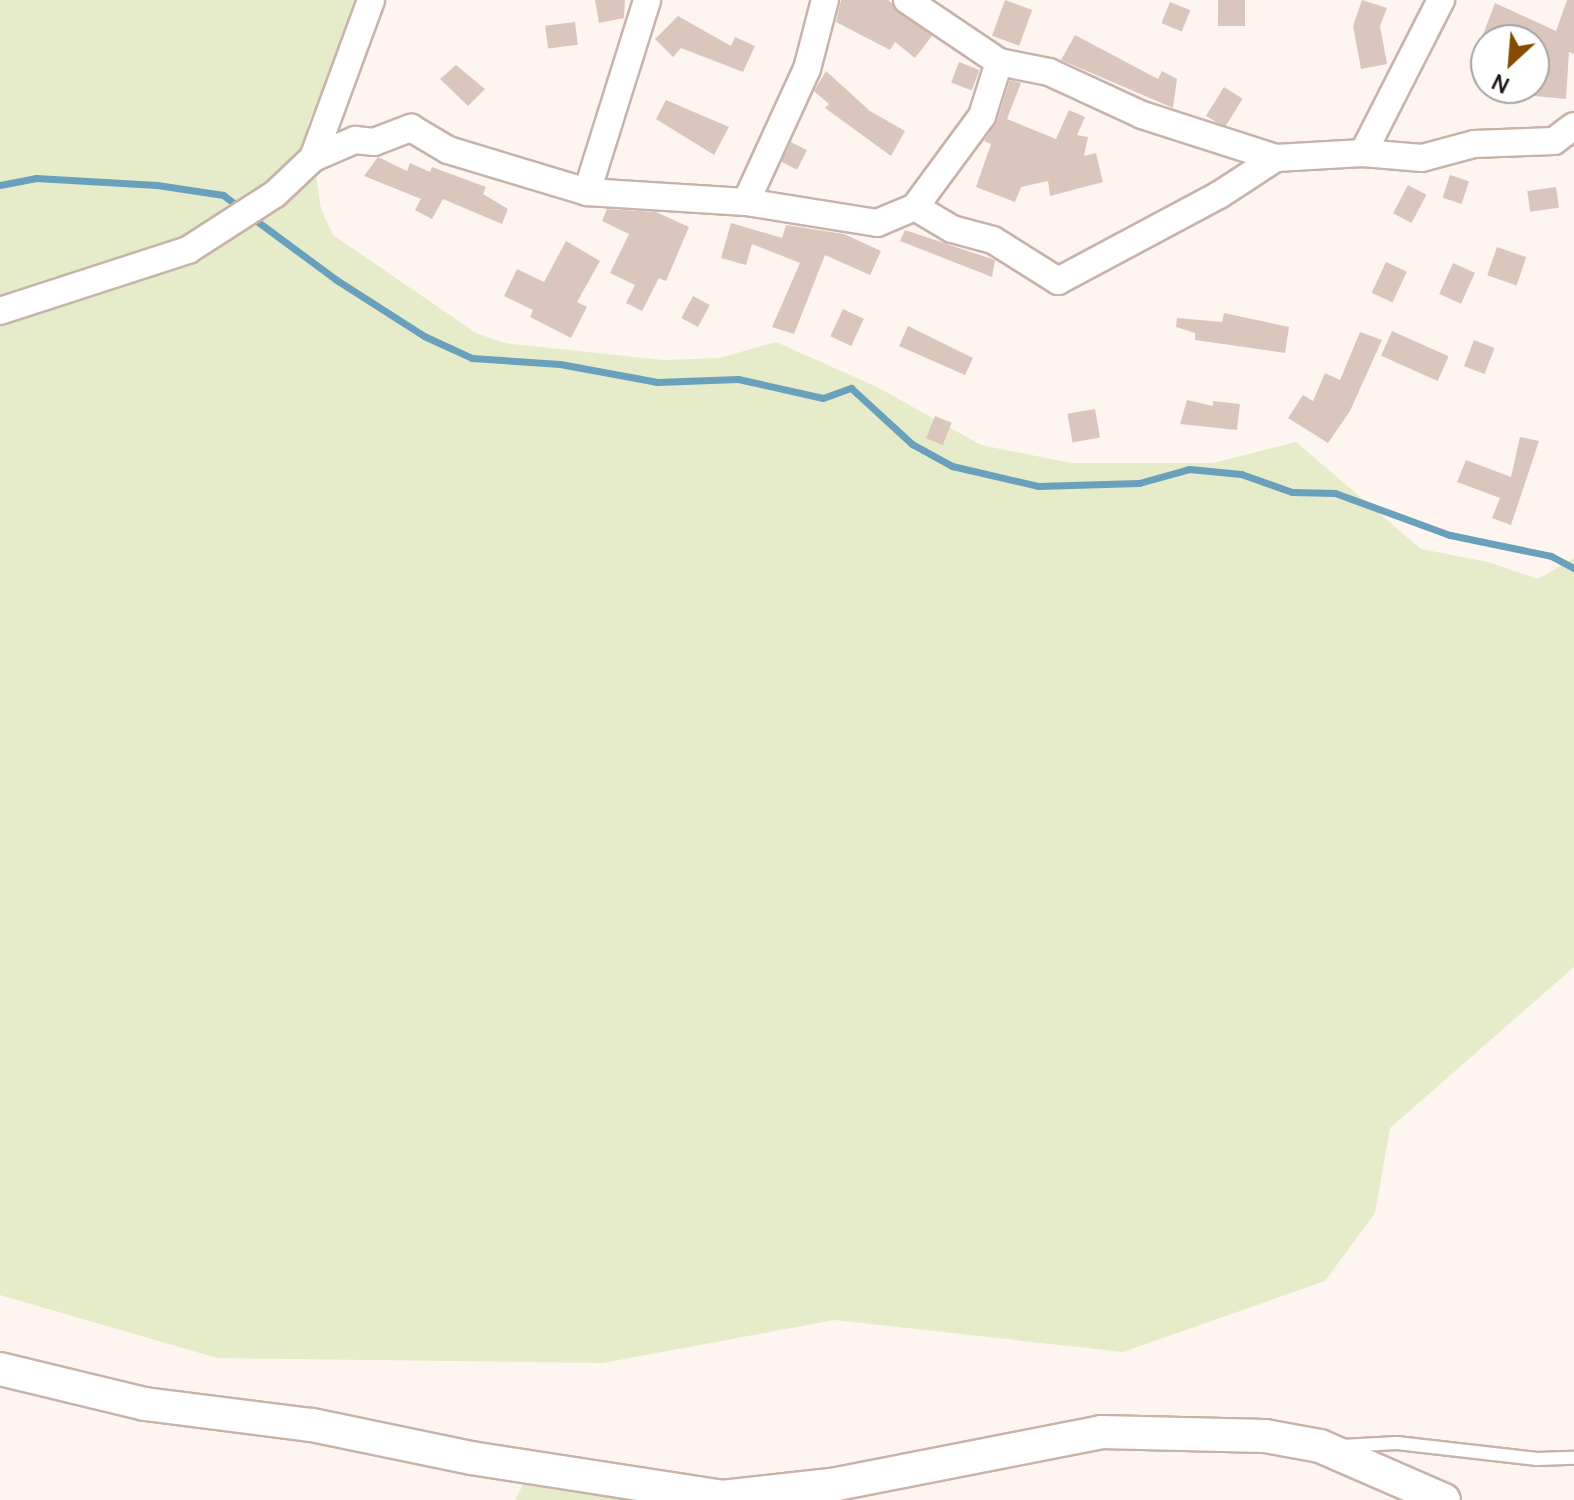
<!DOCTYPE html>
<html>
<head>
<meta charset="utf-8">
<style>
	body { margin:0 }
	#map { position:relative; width:1574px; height:1500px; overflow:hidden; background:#fef5f1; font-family:Manrope,sans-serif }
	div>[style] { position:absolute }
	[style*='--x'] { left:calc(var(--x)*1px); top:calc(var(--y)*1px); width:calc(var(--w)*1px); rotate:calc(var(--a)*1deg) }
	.green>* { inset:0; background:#e6ebc9 }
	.stream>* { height:7px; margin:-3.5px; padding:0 3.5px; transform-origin:3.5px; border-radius:3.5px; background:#69a0bb }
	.building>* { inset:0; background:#dbc6bd; transform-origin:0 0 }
	.roads { filter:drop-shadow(2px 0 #c8b3aa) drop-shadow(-2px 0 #c8b3aa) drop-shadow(0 2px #c8b3aa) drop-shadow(0 -2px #c8b3aa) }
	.service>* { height:12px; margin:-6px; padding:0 6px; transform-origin:6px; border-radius:6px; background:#fff }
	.minor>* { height:26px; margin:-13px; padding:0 13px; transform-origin:13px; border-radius:13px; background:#fff }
	.tertiary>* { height:32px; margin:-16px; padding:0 16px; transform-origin:16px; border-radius:16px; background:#fff }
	span { translate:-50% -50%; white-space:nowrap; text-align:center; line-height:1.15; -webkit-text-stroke:8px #fff; paint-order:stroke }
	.north { position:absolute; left:1470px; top:24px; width:80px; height:80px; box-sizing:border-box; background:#fff; border:2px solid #a6a3a2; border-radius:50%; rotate:206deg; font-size:22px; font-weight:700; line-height:32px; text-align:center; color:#211916 }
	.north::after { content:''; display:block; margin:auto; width:28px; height:36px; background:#854c01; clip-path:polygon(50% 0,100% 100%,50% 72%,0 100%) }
</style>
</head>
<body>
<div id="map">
	<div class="green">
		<div style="clip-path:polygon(0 0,367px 0,308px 123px,321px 209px,333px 235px,476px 333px,504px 343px,663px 360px,719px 358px,776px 342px,877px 387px,981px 445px,1071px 463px,1213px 463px,1296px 442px,1421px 549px,1488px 562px,1538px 579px,1574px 558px,1574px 967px,1390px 1128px,1375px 1213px,1325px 1281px,1123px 1352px,834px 1320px,603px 1363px,217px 1358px,0 1295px)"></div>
		<div style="clip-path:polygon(525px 1481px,625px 1493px,622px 1500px,515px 1500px)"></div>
	</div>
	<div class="stream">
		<div style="--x:0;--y:185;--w:37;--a:-11"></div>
		<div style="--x:36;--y:178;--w:121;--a:3.3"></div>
		<div style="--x:157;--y:185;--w:67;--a:8.6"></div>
		<div style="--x:223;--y:195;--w:21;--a:37"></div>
		<div style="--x:250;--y:216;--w:106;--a:36.5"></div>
		<div style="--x:335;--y:279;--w:106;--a:32.6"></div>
		<div style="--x:424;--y:336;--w:53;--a:24.6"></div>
		<div style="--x:472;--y:358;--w:88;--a:3.9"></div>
		<div style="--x:560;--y:364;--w:99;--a:10.5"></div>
		<div style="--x:657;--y:382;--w:81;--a:-2.1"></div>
		<div style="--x:738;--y:379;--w:87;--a:12.6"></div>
		<div style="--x:823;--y:398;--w:30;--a:-20"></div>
		<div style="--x:851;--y:388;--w:83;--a:42.6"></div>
		<div style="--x:912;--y:444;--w:46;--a:28.8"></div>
		<div style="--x:952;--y:466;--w:88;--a:13.1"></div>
		<div style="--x:1038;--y:486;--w:101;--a:-1.7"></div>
		<div style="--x:1139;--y:483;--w:52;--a:-15.6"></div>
		<div style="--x:1189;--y:469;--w:52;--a:5.5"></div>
		<div style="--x:1241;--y:474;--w:54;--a:19.4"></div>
		<div style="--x:1292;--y:492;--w:43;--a:1.3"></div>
		<div style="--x:1335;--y:493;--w:122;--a:20.1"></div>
		<div style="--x:1450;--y:535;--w:103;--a:11.7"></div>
		<div style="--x:1551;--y:556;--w:26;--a:28"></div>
	</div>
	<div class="building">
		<div style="clip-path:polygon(595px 0,625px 0,624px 18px,599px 23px)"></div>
		<div style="clip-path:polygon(841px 0,888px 0,932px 36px,915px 58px,895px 42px,890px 50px,836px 22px)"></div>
		<div style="left:1005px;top:0;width:29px;height:38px;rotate:20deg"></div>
		<div style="left:1218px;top:0;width:27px;height:26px"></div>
		<div style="clip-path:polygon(1362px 0,1387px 8px,1380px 26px,1387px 64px,1361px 69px,1353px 26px)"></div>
		<div style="clip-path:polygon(1567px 0,1574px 0,1574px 54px,1569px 52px,1566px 99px,1534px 96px,1534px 40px,1481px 40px,1495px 3px,1556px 31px)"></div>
		<div style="left:1170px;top:2px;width:22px;height:23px;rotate:22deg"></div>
		<div style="clip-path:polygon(678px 16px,731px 46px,735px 37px,755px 46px,743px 72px,681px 48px,673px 57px,655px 39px)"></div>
		<div style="left:575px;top:22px;width:23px;height:30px;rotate:83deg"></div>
		<div style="clip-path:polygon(1075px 35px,1158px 79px,1162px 71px,1177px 79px,1173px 108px,1061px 60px)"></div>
		<div style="left:959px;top:62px;width:22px;height:22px;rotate:21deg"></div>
		<div style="clip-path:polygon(456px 65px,485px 89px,468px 106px,440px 79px)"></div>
		<div style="clip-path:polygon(826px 71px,870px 111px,905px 131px,891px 156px,825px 108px,829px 104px,814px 91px)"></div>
		<div style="clip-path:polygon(1010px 80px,1021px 83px,1007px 119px,1056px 139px,1069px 110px,1085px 117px,1077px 135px,1088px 137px,1084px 156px,1096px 153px,1103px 182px,1050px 196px,1048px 181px,1021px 187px,1015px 202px,976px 187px,991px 144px,984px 141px,997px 121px)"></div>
		<div style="left:1224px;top:87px;width:22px;height:34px;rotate:32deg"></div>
		<div style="clip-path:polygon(666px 100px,729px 127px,714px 155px,656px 119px)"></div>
		<div style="left:791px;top:142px;width:18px;height:22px;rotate:27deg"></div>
		<div style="clip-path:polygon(378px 157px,407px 171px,410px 163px,430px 172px,432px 167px,486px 187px,483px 194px,508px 209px,502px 224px,443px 199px,432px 219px,415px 210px,421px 199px,364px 176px)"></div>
		<div style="left:1450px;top:175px;width:20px;height:24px;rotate:18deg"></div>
		<div style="left:1408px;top:185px;width:21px;height:32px;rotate:28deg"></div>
		<div style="left:1556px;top:187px;width:21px;height:29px;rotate:82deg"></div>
		<div style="clip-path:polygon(607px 209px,656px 212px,689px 227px,666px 281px,659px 278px,642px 311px,626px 303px,635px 285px,610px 273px,629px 234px,602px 221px)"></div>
		<div style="clip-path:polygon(731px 223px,782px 238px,786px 225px,844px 234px,881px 251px,870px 275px,825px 255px,794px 334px,772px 327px,800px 263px,752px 244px,746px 265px,721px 258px)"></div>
		<div style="clip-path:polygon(905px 230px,995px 260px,992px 277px,900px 241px)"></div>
		<div style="clip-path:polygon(566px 241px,600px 261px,577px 302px,587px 307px,571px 338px,530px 317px,533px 310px,504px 296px,517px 269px,544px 282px)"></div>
		<div style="left:1497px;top:247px;width:31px;height:30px;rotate:19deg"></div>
		<div style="left:1386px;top:262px;width:23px;height:34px;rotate:25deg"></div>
		<div style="left:1453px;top:263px;width:24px;height:34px;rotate:24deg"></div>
		<div style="left:693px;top:296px;width:19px;height:25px;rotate:28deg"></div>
		<div style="left:843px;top:309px;width:23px;height:30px;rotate:25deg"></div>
		<div style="clip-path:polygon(1224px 313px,1289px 327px,1285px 353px,1195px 340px,1195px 333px,1176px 327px,1177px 318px,1222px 322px)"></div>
		<div style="clip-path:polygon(908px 326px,973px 358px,965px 375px,899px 346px)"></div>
		<div style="left:1392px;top:331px;width:62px;height:27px;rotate:24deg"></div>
		<div style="clip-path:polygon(1360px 332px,1382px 340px,1350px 411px,1328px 443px,1288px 418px,1303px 395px,1313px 401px,1325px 373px,1340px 380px)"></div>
		<div style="left:1474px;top:340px;width:22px;height:28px;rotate:21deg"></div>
		<div style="clip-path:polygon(1187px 400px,1213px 406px,1213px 401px,1240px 404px,1237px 430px,1180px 424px)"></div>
		<div style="left:1095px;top:409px;width:29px;height:28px;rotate:80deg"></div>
		<div style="left:935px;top:416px;width:18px;height:24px;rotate:22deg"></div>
		<div style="clip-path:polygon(1520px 437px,1539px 441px,1511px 525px,1492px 518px,1500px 498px,1457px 482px,1466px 460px,1511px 477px)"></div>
	</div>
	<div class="roads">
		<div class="service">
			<div style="--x:1342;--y:1446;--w:55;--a:-3.1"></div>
			<div style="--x:1397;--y:1443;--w:141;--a:6.5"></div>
			<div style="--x:1537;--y:1459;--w:37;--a:-2"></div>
		</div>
		<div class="minor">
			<div style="--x:907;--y:0;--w:111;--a:34"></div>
			<div style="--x:999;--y:62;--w:51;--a:11.3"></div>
			<div style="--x:1049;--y:72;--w:102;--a:24.8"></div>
			<div style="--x:1142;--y:115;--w:141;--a:17.8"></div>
			<div style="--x:1363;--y:153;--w:172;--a:-63"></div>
			<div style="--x:313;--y:158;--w:168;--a:-69.8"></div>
			<div style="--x:587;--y:192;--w:201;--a:-72.6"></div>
			<div style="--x:746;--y:202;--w:146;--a:-65.4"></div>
			<div style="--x:807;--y:69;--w:71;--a:-75.4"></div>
			<div style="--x:915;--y:207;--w:113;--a:-53.6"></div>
			<div style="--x:982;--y:116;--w:57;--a:-72.5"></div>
			<div style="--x:0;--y:311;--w:198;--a:-18"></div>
			<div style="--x:188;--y:250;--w:103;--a:-32.8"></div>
			<div style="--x:275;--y:194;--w:52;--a:-43.5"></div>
			<div style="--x:313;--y:158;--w:46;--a:-23.2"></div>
			<div style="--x:355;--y:140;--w:19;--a:6"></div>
			<div style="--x:374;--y:142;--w:40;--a:-21"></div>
			<div style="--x:411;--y:128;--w:43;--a:30.7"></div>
			<div style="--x:448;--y:150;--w:145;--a:16.8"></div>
			<div style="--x:587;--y:192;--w:159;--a:3.6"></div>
			<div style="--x:746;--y:202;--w:133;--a:9.1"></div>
			<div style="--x:877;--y:223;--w:41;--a:-22.8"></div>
			<div style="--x:915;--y:207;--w:43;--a:30.7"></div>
			<div style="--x:952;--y:229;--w:42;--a:15"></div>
			<div style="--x:993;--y:240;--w:77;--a:32.2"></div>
			<div style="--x:1058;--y:281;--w:183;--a:-28.1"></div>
			<div style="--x:1219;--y:195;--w:68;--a:-33"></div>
			<div style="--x:1276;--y:158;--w:87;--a:-3.3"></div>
			<div style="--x:1363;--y:153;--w:59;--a:4.8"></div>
			<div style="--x:1422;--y:158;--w:54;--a:-15.1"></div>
			<div style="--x:1474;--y:144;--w:80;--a:-2.1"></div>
			<div style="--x:1554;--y:141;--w:25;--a:-37"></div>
		</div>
		<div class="tertiary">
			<div style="--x:0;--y:1369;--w:149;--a:13.6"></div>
			<div style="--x:145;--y:1404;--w:168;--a:7.2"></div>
			<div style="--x:312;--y:1425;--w:162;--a:11.7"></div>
			<div style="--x:471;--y:1458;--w:254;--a:8.8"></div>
			<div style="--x:722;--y:1497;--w:116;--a:-6.4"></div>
			<div style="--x:837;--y:1484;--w:269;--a:-11.1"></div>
			<div style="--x:1101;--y:1432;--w:164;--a:1.4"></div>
			<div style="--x:1265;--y:1436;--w:56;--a:10.3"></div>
			<div style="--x:1320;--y:1446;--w:135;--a:23.5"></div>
		</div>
	</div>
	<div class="north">N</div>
</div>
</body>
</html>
